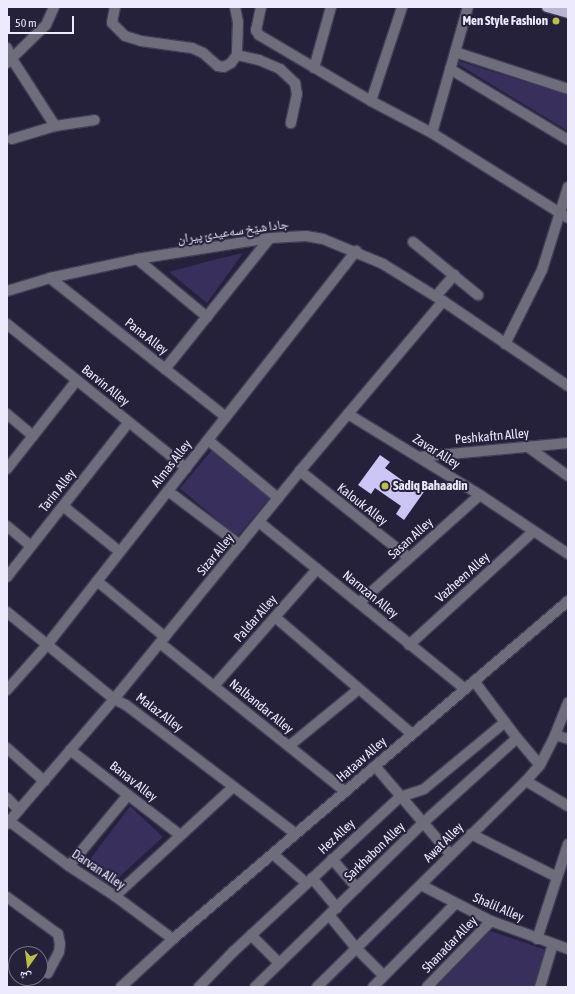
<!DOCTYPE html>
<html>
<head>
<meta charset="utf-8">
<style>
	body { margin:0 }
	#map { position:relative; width:575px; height:994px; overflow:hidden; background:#26213b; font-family:"Asap Condensed","Noto Naskh Arabic",sans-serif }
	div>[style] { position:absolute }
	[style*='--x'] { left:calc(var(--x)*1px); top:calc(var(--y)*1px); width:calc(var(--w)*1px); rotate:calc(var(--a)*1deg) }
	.green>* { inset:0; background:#382f5c; transform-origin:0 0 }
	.building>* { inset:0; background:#ccc6f6 }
	.roads { filter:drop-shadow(1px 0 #423d56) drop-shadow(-1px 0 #423d56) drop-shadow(0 1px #423d56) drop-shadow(0 -1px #423d56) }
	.minor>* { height:10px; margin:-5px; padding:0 5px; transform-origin:5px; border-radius:5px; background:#6e6d7b }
	.major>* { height:10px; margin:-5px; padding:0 5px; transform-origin:5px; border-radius:5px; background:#b8b4d1 }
	.dots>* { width:11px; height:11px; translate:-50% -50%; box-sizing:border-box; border:2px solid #26213b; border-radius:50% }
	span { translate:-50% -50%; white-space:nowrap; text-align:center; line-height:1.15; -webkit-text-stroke:4px #26213b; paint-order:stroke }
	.poi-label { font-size:13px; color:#eceafc; font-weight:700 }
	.right { translate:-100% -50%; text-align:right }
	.left { translate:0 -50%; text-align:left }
	.street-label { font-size:13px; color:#eceafc }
	.frame { position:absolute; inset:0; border:8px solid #eceafc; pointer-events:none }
	.north { position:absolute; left:8px; top:946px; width:40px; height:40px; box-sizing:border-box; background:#26213b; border:1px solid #757188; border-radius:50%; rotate:194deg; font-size:11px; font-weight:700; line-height:16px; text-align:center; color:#eceafc }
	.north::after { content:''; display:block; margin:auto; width:14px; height:18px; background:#bcbf44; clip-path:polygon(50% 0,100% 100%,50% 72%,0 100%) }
	.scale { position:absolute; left:8px; top:16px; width:66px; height:18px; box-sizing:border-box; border:2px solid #eceafc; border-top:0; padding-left:5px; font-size:12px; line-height:14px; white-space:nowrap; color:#eceafc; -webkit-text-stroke:3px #26213b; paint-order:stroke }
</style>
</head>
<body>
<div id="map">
	<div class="green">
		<div style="clip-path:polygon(459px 61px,568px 95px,568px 131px,458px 64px)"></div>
		<div style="clip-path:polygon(243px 253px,207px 303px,169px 272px,217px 259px)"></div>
		<div style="left:212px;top:450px;width:75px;height:50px;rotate:40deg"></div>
		<div style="clip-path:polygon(130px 806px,163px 837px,108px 887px,85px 866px)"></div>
		<div style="clip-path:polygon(490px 931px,546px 950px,535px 987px,436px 987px)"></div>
	</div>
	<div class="building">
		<div style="clip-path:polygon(380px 455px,390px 462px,385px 468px,413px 488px,417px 483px,426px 489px,404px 520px,396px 514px,401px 506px,375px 488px,371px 494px,358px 485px)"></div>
	</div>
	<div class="roads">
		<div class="minor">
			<div style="--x:115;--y:7;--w:16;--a:101"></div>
			<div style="--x:112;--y:23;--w:18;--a:45"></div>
			<div style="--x:125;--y:36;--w:17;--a:17"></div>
			<div style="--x:141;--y:41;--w:51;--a:7.8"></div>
			<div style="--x:192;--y:48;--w:12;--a:24"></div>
			<div style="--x:203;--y:53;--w:20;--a:41"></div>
			<div style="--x:218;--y:66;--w:6;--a:9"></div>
			<div style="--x:224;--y:67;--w:8;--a:-30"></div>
			<div style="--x:231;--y:63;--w:10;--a:-53"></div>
			<div style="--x:235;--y:7;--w:15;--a:79"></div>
			<div style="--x:238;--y:22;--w:33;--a:92"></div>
			<div style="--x:237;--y:55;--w:23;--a:13"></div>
			<div style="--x:259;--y:60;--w:23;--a:23"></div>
			<div style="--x:280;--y:69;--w:21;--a:43"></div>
			<div style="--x:295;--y:83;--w:11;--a:80"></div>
			<div style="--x:297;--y:94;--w:30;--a:102"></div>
			<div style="--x:261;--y:7;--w:24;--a:102"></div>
			<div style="--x:256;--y:30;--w:6;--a:59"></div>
			<div style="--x:259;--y:35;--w:130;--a:30.5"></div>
			<div style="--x:371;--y:101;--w:69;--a:27.7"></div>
			<div style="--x:432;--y:133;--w:160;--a:32"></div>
			<div style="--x:7;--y:48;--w:12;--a:66"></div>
			<div style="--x:12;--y:59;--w:80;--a:57.3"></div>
			<div style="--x:455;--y:52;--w:119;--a:18.1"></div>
			<div style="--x:7;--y:63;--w:54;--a:-44.3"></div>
			<div style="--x:46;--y:25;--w:20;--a:-66"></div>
			<div style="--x:314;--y:68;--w:63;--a:-74.4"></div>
			<div style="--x:450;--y:69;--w:138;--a:31"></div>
			<div style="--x:371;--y:101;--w:99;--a:-71.7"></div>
			<div style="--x:432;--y:133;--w:131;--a:-74.1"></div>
			<div style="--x:12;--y:139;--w:45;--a:-16.8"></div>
			<div style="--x:55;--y:126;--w:40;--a:-8.5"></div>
			<div style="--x:413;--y:242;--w:84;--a:39.2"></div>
			<div style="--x:137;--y:259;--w:91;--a:39.6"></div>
			<div style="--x:50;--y:278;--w:224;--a:38.3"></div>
			<div style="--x:7;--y:291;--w:45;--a:-16.8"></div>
			<div style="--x:50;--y:278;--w:89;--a:-12.3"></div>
			<div style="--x:137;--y:259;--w:135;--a:-9"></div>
			<div style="--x:270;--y:238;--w:36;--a:-3"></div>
			<div style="--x:306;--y:236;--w:17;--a:10"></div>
			<div style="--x:323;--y:239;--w:65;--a:22.6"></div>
			<div style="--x:383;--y:264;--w:70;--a:31.7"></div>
			<div style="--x:443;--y:301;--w:151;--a:34.2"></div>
			<div style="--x:436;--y:296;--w:28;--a:-49"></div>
			<div style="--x:7;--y:324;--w:230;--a:38.8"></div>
			<div style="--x:505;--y:344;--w:83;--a:-63.4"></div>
			<div style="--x:542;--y:270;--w:87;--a:-72.6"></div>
			<div style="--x:165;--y:369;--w:168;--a:-51.3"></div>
			<div style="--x:7;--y:414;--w:34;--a:40"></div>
			<div style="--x:348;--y:414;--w:155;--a:31.5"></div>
			<div style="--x:480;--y:495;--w:106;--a:33.8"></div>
			<div style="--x:208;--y:440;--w:91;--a:39.6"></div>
			<div style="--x:528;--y:447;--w:49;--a:35.9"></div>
			<div style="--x:418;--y:457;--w:151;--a:-5.3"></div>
			<div style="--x:7;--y:469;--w:113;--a:-51.8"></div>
			<div style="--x:300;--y:471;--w:139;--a:38.6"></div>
			<div style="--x:168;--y:491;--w:90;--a:36.9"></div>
			<div style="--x:63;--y:506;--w:73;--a:38.9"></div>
			<div style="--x:259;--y:522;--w:265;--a:39"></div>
			<div style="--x:7;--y:526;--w:31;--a:40"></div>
			<div style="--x:7;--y:577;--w:197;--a:-51.8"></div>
			<div style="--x:97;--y:581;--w:88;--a:39.5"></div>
			<div style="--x:359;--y:603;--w:162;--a:-41.8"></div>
			<div style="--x:7;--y:612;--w:138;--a:39.1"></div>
			<div style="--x:114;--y:699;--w:13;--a:27"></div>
			<div style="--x:126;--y:705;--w:213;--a:37.2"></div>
			<div style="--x:275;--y:617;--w:180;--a:40.5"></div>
			<div style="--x:160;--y:643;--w:238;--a:38.7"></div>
			<div style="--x:409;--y:645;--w:169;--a:-42.4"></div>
			<div style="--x:474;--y:681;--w:71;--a:53"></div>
			<div style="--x:517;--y:738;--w:35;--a:50"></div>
			<div style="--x:214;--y:686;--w:156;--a:-48.6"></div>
			<div style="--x:7;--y:690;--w:60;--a:-48.4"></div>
			<div style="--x:47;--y:645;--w:501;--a:-51.89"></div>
			<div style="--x:555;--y:735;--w:14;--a:17"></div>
			<div style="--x:289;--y:746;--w:90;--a:-39.2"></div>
			<div style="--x:7;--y:748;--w:50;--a:41.7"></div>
			<div style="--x:70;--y:750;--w:139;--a:37.7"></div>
			<div style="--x:375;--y:766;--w:116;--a:49.6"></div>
			<div style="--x:526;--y:781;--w:49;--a:30.8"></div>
			<div style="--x:7;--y:798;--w:17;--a:45"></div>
			<div style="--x:9;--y:821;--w:75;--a:36.9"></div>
			<div style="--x:69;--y:866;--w:55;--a:33.1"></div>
			<div style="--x:115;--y:896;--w:72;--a:36.6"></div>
			<div style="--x:7;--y:824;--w:165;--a:-49.4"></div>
			<div style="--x:114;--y:699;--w:294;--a:-50.8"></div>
			<div style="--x:300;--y:471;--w:222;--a:-49.9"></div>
			<div style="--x:471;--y:834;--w:96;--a:26.6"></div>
			<div style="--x:273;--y:854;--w:44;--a:41.3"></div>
			<div style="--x:332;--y:859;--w:38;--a:49"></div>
			<div style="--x:69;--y:866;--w:92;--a:-50.3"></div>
			<div style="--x:312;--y:878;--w:39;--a:50"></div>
			<div style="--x:421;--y:885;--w:79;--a:27.2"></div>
			<div style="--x:491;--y:921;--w:82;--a:20"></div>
			<div style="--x:115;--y:896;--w:161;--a:-42.7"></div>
			<div style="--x:7;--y:897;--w:63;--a:36"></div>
			<div style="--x:58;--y:934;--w:10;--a:79"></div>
			<div style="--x:60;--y:944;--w:8;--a:97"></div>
			<div style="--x:59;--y:952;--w:24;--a:118"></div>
			<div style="--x:329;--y:915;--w:43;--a:50.7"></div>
			<div style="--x:356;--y:948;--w:38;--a:45"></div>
			<div style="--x:251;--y:935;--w:40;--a:45"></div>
			<div style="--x:537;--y:939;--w:100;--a:-71.9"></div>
			<div style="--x:121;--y:987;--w:71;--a:-42.7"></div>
			<div style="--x:173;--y:939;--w:520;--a:-40.55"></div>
			<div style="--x:199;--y:987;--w:49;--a:-45.8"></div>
			<div style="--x:233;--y:952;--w:228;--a:-42.9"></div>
			<div style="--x:400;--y:797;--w:25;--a:-18"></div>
			<div style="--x:424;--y:789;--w:105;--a:-39.6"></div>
			<div style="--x:255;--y:987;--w:236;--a:-44.3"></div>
			<div style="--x:424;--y:822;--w:125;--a:-42.1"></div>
			<div style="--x:317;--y:987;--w:293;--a:-44.6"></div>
			<div style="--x:526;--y:781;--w:21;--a:-49"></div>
			<div style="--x:540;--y:765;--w:34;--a:-63"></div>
			<div style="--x:555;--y:735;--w:35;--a:-68"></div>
			<div style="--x:373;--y:987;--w:117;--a:-45.3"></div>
			<div style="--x:427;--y:987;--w:92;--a:-45.9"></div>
			<div style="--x:540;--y:987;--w:45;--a:-73.2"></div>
		</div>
		<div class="major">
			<div style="--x:547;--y:7;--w:22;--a:16"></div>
		</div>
	</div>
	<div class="dots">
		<div style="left:556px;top:21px;background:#bcbf44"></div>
		<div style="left:385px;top:486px;background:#bcbf44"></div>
	</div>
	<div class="poi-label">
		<span class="right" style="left:548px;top:21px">Men Style Fashion</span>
		<span class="left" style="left:393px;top:486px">Sadiq Bahaadin</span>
	</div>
	<div class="street-label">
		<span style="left:233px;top:232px;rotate:-8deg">جادا شێخ سەعیدێ پیران</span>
		<span style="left:146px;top:337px;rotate:38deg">Pana Alley</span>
		<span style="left:105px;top:386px;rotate:39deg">Barvin Alley</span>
		<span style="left:492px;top:437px;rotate:-5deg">Peshkaftn Alley</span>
		<span style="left:436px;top:452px;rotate:32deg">Zavar Alley</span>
		<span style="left:172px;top:464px;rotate:-52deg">Almas Alley</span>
		<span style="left:58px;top:491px;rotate:-52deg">Tarin Alley</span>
		<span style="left:362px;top:505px;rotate:38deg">Kalouk Alley</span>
		<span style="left:411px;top:539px;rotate:-42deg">Sasan Alley</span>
		<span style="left:216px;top:555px;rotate:-51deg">Sizar Alley</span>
		<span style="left:463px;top:578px;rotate:-42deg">Vazheen Alley</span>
		<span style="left:370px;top:595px;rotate:39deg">Narnzan Alley</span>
		<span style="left:256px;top:619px;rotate:-49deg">Paldar Alley</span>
		<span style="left:261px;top:707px;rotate:39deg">Nalbandar Alley</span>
		<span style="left:159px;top:713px;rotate:37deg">Malaz Alley</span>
		<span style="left:362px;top:760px;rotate:-41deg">Hataav Alley</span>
		<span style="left:133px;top:782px;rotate:38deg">Banav Alley</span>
		<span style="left:337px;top:837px;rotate:-43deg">Hez Alley</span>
		<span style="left:444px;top:843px;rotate:-45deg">Awat Alley</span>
		<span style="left:375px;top:852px;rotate:-44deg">Sarkhabon Alley</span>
		<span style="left:98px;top:870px;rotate:34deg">Darvan Alley</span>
		<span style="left:498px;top:908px;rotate:23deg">Shalil Alley</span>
		<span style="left:450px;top:945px;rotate:-46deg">Shanadar Alley</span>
	</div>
	<div class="frame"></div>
	<div class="north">ش</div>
	<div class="scale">50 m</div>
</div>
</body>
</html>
